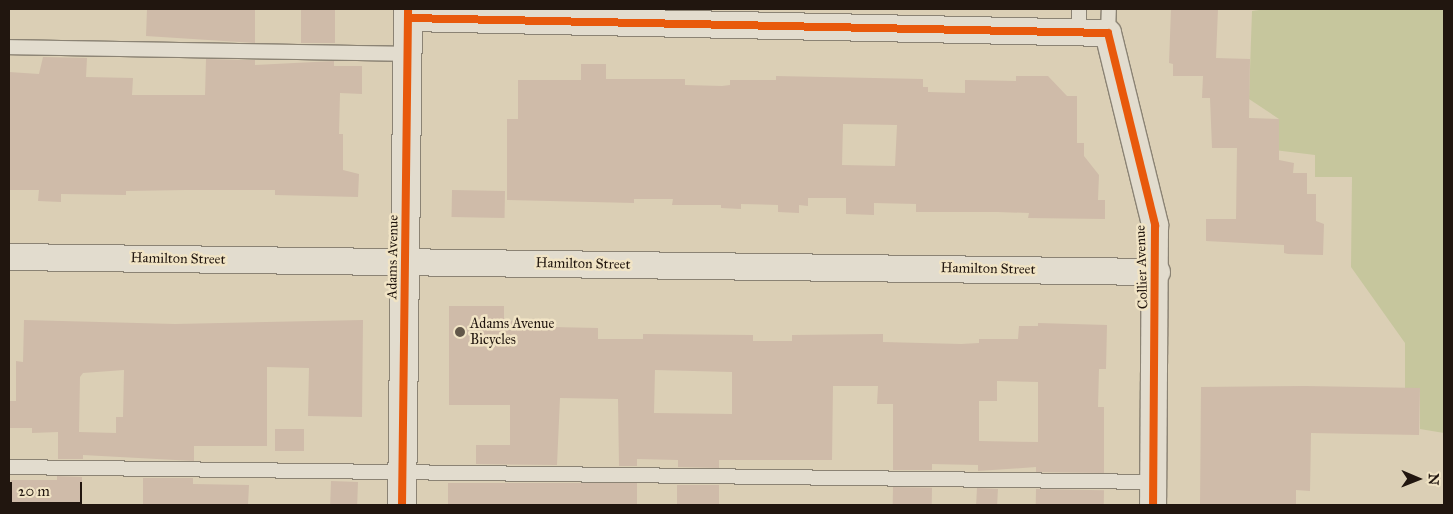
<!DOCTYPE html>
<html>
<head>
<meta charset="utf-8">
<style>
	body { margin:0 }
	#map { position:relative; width:1453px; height:514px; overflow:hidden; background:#dbcfb5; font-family:"IM FELL Great Primer",serif }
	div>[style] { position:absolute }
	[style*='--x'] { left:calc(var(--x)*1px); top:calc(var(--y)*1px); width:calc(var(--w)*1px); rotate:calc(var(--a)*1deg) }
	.green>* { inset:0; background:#c6c69d }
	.building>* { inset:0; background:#cfbba9; transform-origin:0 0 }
	.roads { filter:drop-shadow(1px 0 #8b8374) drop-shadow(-1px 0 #8b8374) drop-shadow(0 1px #8b8374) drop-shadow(0 -1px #8b8374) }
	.lane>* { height:14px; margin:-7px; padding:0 7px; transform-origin:7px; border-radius:7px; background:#e2dcce }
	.street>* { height:26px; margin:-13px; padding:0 13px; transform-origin:13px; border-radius:13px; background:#e2dcce }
	.secondary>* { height:28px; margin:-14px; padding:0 14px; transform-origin:14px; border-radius:14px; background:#e2dcce }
	.cycleway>* { height:8px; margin:-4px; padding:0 4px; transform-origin:4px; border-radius:4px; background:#e8590c }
	.dots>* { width:14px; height:14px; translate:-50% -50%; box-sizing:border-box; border:2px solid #f1e4c5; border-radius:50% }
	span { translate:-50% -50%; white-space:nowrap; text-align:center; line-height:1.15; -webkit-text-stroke:5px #f1e4c5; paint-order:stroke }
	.street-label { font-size:14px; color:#21160f }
	.poi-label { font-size:14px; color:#21160f }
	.left { translate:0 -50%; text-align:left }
	.frame { position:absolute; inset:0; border:10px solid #21160f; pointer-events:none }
	.north { position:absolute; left:1393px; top:454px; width:50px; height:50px; -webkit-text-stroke:4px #f1e4c5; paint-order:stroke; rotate:91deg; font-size:14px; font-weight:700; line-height:20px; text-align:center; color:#21160f }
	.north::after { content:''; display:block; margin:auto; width:18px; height:22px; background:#21160f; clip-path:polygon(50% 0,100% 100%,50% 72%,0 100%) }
	.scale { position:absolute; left:10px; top:482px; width:72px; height:22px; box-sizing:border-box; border:2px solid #21160f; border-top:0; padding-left:6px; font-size:15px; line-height:18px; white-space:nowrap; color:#21160f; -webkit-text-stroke:4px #f1e4c5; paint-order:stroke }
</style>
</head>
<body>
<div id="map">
	<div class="green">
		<div style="clip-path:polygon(1267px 9px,1444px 9px,1444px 433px,1420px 429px,1420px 388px,1405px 388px,1405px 343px,1351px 267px,1352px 177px,1315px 177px,1315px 155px,1274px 150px,1275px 128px,1279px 128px,1279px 119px,1249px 99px,1252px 11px)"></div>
	</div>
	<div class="building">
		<div style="clip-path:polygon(147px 9px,255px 9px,255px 43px,146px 36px)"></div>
		<div style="left:301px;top:9px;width:34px;height:34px"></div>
		<div style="clip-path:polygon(1171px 9px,1218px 9px,1216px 58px,1250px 59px,1249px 118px,1279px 119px,1279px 160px,1294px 163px,1293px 173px,1307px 173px,1307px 194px,1316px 194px,1316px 221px,1324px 224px,1323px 255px,1288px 254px,1284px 253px,1284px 245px,1206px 241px,1206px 219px,1236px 219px,1237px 148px,1212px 148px,1210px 98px,1202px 98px,1203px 76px,1173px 76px,1173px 64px,1169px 63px)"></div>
		<div style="clip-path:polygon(43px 57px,87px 58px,86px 77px,133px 78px,132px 95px,205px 95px,206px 59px,255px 60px,255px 65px,334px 61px,334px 66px,362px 66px,362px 94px,340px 93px,339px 134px,343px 134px,343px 170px,359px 174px,358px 197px,275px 195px,275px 190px,186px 190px,126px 191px,126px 195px,61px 194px,61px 202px,38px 201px,39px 190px,9px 190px,9px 72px,39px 74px)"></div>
		<div style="clip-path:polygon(evenodd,581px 64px,606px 64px,606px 79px,685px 79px,685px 85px,722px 86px,730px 85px,730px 80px,776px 80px,776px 76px,923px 79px,923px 87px,928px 87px,928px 92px,965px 93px,965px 80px,1016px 81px,1016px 76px,1048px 76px,1067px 96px,1077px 96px,1077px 143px,1084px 143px,1084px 156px,1099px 175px,1098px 200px,1105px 200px,1105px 219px,1028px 218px,1029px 213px,998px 212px,916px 212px,916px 204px,874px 203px,874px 215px,846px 214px,846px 198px,808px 198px,808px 206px,799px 205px,799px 213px,778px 212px,778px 205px,741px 204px,741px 209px,721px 208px,721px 205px,672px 205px,673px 199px,634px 199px,634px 203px,507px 200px,507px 119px,518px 119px,518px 80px,581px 80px,581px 64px,843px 124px,897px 125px,895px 166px,842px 165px,843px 124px)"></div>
		<div style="left:452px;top:190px;width:53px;height:27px;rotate:1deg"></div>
		<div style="clip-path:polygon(evenodd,449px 306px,504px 306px,504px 321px,552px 322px,552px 327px,598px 328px,598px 339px,643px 339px,643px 334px,753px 335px,753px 341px,792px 341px,792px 335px,883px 334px,883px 342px,961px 344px,979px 343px,979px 339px,1018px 339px,1019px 326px,1038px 326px,1038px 323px,1107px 325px,1106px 369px,1099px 369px,1098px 407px,1104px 407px,1104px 473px,1036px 472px,1036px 467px,978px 471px,978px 465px,932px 464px,932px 470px,893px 470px,893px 404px,877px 404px,878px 386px,833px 386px,832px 460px,719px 460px,719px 468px,678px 467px,678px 460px,637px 459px,637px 466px,619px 466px,618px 399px,560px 398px,557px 465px,476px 464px,476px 445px,510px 445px,510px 405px,449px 405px,449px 306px,655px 370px,732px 372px,732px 414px,654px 413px,655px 370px,449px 306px,997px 381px,1038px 382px,1038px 442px,979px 441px,979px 401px,997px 401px,997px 381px)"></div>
		<div style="clip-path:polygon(evenodd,24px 320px,175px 324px,363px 320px,362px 417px,308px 416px,309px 368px,267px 367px,267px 446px,194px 446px,194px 461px,83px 455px,83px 459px,58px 459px,58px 432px,32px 433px,32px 428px,9px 428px,9px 401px,16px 401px,16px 361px,23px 362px,24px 320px,124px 370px,123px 417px,116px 417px,116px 433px,79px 432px,80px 377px,83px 373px,124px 370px)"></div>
		<div style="clip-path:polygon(1305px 386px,1420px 388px,1419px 435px,1311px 433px,1310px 491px,1296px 490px,1296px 505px,1200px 505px,1201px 387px)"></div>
		<div style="left:275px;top:429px;width:29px;height:22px"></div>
		<div style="clip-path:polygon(57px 476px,82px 477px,82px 505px,11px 505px,11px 480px,57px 480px)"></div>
		<div style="clip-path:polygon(143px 478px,193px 478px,193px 484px,249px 485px,248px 505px,143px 505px)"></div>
		<div style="left:331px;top:481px;width:27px;height:24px;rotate:2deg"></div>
		<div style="left:448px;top:483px;width:189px;height:22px"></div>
		<div style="left:677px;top:485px;width:42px;height:20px"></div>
		<div style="left:893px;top:487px;width:39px;height:18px;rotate:1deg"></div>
		<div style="left:977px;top:488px;width:21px;height:17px;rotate:3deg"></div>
		<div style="left:1036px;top:489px;width:68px;height:16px;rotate:1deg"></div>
	</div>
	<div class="roads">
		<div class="lane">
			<div style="--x:1079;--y:33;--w:24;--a:-90"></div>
			<div style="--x:1108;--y:33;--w:24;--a:-88"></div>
			<div style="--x:9;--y:47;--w:400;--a:1"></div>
			<div style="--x:9;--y:467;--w:1144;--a:0.75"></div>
		</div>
		<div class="street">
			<div style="--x:408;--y:18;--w:700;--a:1.23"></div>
			<div style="--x:1108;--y:33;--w:198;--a:76.2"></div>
			<div style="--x:1155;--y:225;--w:280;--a:90.4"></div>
			<div style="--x:9;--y:257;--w:1148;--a:0.75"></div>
		</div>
		<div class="secondary">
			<div style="--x:402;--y:505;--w:496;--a:-89.3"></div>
		</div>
	</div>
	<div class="cycleway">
		<div style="--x:408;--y:18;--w:700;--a:1.23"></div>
		<div style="--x:1108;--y:33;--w:198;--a:76.2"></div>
		<div style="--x:1155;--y:225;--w:280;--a:90.4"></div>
		<div style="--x:402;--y:505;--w:496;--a:-89.3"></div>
	</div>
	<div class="dots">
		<div style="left:460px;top:332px;background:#625749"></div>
	</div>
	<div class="street-label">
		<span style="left:393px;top:257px;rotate:-89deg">Adams Avenue</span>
		<span style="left:178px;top:259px;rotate:1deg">Hamilton Street</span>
		<span style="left:583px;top:264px;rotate:1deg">Hamilton Street</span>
		<span style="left:1142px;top:267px;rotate:-92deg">Collier Avenue</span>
		<span style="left:988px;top:269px;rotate:1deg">Hamilton Street</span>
	</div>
	<div class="poi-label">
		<span class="left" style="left:470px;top:332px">Adams Avenue<br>Bicycles</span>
	</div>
	<div class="frame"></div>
	<div class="north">N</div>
	<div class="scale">20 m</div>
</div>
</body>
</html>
